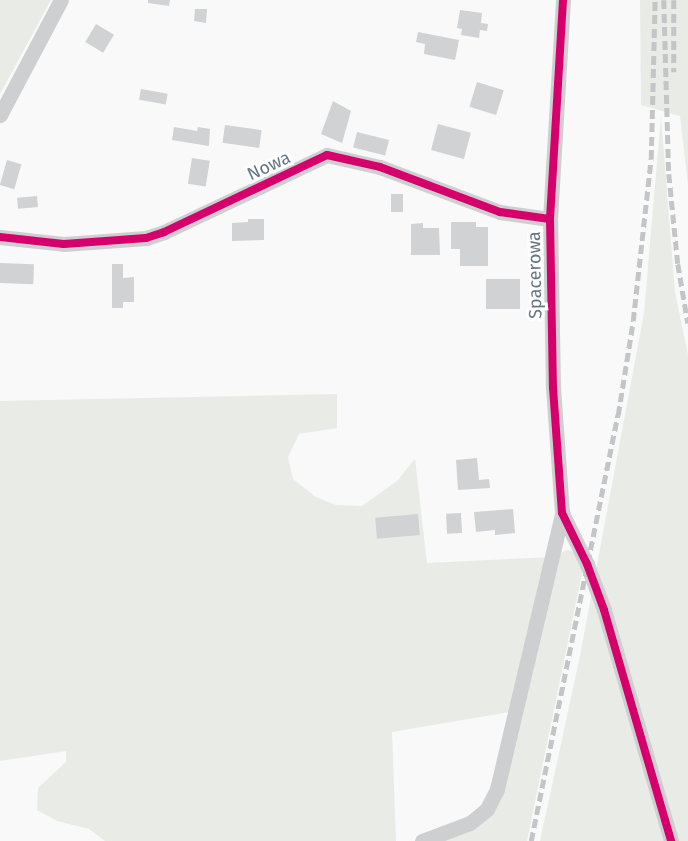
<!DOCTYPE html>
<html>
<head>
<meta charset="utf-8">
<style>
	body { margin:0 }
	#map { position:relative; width:688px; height:841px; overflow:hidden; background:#f9f9f9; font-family:"Fira Sans",sans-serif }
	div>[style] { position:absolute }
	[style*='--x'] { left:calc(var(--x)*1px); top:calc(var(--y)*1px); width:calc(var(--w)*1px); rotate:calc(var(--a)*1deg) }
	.green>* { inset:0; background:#e8ebe6 }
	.building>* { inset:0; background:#d0d2d3; transform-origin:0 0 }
	.minor>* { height:15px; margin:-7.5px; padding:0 7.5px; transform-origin:7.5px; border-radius:7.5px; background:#cecfd0 }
	.rail>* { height:4.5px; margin-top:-2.25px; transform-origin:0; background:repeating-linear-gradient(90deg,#c3c5c6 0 9px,transparent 0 13.5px) }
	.cycleway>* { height:8px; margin:-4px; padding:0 4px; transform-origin:4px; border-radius:4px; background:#d6006c }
	span { translate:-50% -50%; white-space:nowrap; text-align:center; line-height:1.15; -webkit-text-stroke:6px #fff; paint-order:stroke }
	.street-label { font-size:18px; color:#657683 }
</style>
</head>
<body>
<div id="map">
	<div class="green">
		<div style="clip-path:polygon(0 0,51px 0,0 94px)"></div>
		<div style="clip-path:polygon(640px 0,688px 0,688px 185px,680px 116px,641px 105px)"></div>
		<div style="clip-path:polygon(661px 116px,675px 292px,688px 355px,688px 841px,540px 841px,580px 656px,644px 313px)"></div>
		<div style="clip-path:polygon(337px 394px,337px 428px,299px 434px,288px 457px,293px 479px,316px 497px,336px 505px,362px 506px,397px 481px,415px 459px,427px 563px,552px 557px,516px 711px,392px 732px,396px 841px,105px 841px,89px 829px,57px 821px,37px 810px,38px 788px,66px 762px,66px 751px,0 761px,0 401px)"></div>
		<div style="clip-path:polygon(566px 550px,573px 551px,583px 568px,527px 841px,422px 841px,470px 823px,497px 789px,561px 553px)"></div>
	</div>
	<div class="building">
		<div style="clip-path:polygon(148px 0,170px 0,169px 6px,148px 3px)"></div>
		<div style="clip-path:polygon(195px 9px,207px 9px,206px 23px,194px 21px)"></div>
		<div style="clip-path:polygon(460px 10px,482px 13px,481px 23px,488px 24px,487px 31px,480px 30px,479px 38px,461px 35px,462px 29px,457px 28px)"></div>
		<div style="left:96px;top:24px;width:21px;height:21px;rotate:31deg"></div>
		<div style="clip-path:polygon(418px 32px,459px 40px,455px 60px,424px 54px,425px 44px,416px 42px)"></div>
		<div style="left:477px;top:82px;width:28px;height:26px;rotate:17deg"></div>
		<div style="left:141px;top:89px;width:27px;height:11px;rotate:10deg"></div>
		<div style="clip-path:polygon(333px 101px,351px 111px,342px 143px,321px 134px)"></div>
		<div style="left:438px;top:124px;width:34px;height:27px;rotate:15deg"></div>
		<div style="left:225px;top:125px;width:37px;height:18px;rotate:8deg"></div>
		<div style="clip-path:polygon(174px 127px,197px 131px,198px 127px,210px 129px,209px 146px,172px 140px)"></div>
		<div style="left:357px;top:132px;width:33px;height:16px;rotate:14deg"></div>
		<div style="left:192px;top:158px;width:18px;height:26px;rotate:9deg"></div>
		<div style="left:7px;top:160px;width:15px;height:26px;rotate:16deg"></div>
		<div style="left:391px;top:194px;width:12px;height:18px"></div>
		<div style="left:37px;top:196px;width:11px;height:20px;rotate:85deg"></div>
		<div style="clip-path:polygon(248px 219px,264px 219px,264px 240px,232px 241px,232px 223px,248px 222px)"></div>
		<div style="clip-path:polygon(451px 222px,476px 222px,476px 227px,488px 227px,488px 266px,460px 266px,460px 249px,451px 249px)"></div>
		<div style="clip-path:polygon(423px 223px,423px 228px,439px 228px,440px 255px,411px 255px,411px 224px)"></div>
		<div style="left:0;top:263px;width:34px;height:20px;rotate:2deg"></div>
		<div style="clip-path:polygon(112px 264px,123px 264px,123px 278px,134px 277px,134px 302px,123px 302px,123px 308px,112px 308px)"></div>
		<div style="left:486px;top:279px;width:34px;height:30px"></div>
		<div style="clip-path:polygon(477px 458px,479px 480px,489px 479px,490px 488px,458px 490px,456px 460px)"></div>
		<div style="clip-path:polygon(513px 509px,515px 533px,495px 535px,495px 530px,476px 532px,474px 512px)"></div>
		<div style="left:461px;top:513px;width:20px;height:15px;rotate:87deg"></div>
		<div style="left:418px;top:514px;width:21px;height:43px;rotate:85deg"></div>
	</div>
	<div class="minor">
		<div style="--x:0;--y:115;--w:130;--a:-62.1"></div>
		<div style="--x:0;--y:237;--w:64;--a:6.2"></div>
		<div style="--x:64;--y:244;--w:82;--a:-4.2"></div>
		<div style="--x:146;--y:238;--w:19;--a:-18"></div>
		<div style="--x:164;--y:232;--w:180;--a:-25.3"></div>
		<div style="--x:327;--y:155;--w:54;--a:12.8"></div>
		<div style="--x:380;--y:167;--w:128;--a:20.6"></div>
		<div style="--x:500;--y:212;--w:50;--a:8"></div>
		<div style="--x:562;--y:513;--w:57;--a:63.9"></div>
		<div style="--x:587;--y:564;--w:49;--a:69.7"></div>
		<div style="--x:604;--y:610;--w:241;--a:73.8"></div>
		<div style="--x:422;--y:841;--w:51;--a:-20.6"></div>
		<div style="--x:470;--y:823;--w:22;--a:-39"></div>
		<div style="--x:487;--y:809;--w:22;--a:-63"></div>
		<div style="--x:497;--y:789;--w:284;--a:-76.7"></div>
		<div style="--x:562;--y:513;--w:125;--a:-94.1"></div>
		<div style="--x:553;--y:388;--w:169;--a:-91"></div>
		<div style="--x:550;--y:219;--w:219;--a:-86.6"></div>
	</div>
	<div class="rail">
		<div style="--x:664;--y:0;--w:174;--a:88.4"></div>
		<div style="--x:669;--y:174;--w:90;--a:84.3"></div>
		<div style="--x:678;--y:264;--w:60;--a:80.4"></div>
		<div style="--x:674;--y:0;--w:72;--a:90"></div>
		<div style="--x:531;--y:841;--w:435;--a:-78.5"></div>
		<div style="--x:618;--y:415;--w:95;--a:-80.9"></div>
		<div style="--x:633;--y:321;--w:163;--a:-83.7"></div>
		<div style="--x:651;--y:159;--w:159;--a:-88.6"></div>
	</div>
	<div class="cycleway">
		<div style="--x:563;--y:0;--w:219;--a:93.4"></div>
		<div style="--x:550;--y:219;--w:169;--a:89"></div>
		<div style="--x:553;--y:388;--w:125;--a:85.9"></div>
		<div style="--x:562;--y:513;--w:57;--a:63.9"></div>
		<div style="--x:587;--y:564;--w:49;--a:69.7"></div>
		<div style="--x:604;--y:610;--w:241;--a:73.8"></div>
		<div style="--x:0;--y:237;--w:64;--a:6.2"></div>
		<div style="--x:64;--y:244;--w:82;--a:-4.2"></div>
		<div style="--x:146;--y:238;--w:19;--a:-18"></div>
		<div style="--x:164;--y:232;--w:180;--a:-25.3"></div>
		<div style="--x:327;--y:155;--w:54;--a:12.8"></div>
		<div style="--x:380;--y:167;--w:128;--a:20.6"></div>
		<div style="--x:500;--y:212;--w:50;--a:8"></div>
	</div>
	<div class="street-label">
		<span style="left:269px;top:166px;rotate:-25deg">Nowa</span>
		<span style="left:535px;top:275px;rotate:-91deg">Spacerowa</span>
	</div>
</div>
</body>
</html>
